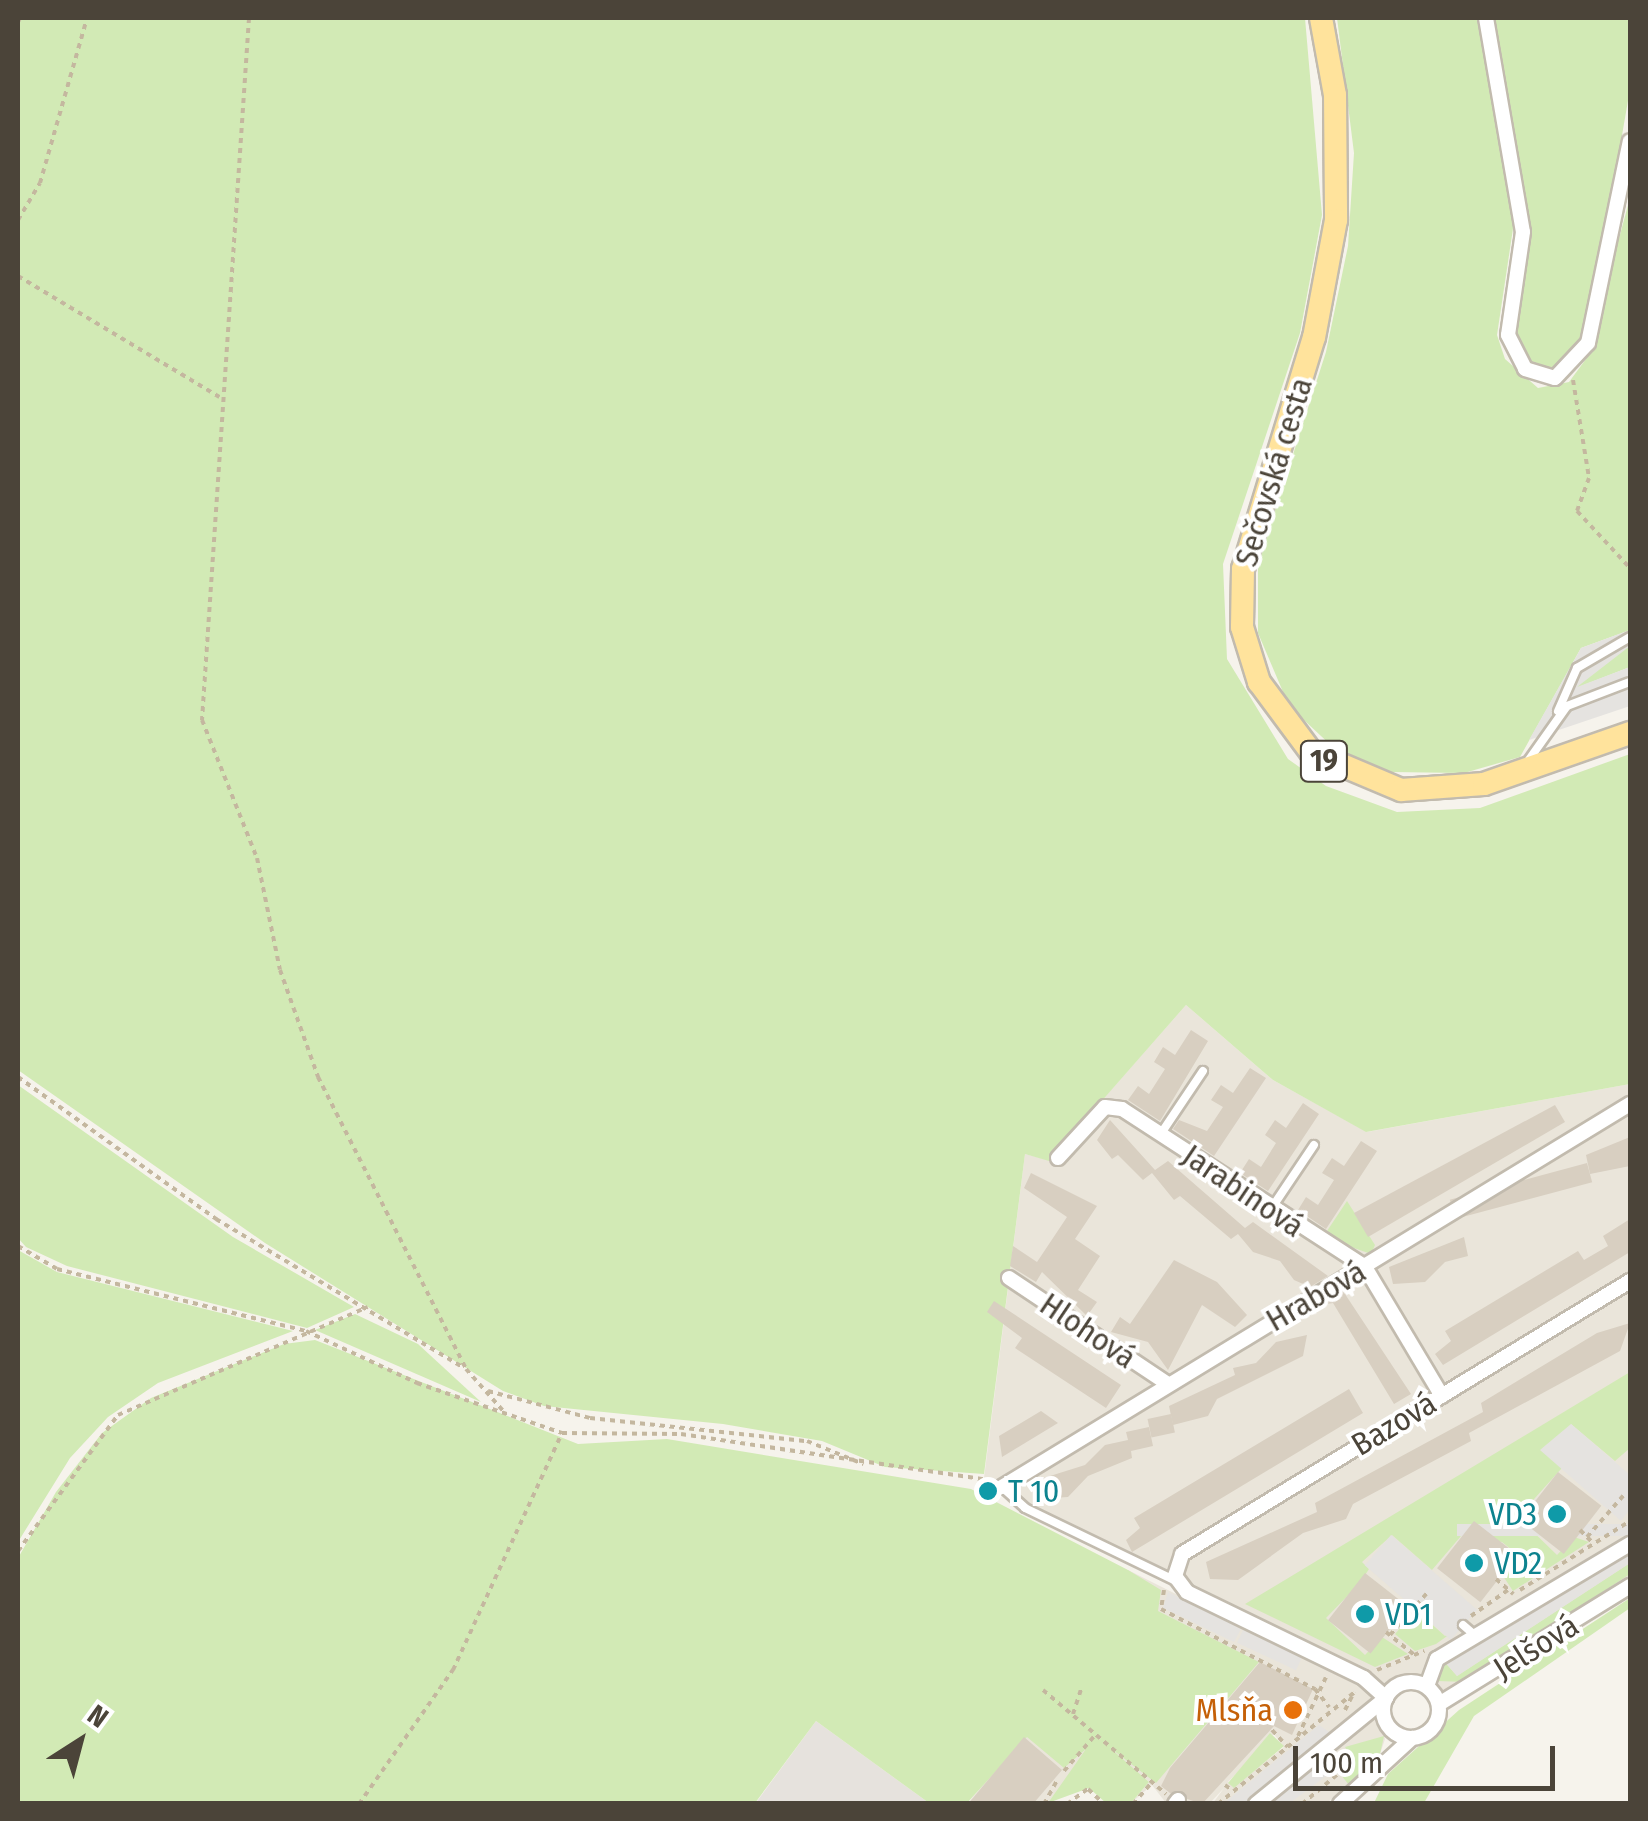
<!DOCTYPE html>
<html>
<head>
<meta charset="utf-8">
<style>
	body { margin:0 }
	#map { position:relative; width:1648px; height:1821px; overflow:hidden; background:#f6f3ec; font-family:"Fira Sans Condensed",sans-serif }
	div>[style] { position:absolute }
	[style*='--x'] { left:calc(var(--x)*1px); top:calc(var(--y)*1px); width:calc(var(--w)*1px); rotate:calc(var(--a)*1deg) }
	.residential>* { inset:0; background:#eae5da }
	.industrial>* { inset:0; background:#e6e2dd }
	.green>* { inset:0; background:#d2eab5 }
	.parking>* { inset:0; background:#e5e3e0; transform-origin:0 0 }
	.building>* { inset:0; background:#d8cfc1; transform-origin:0 0 }
	.path>* { height:4px; margin-top:-2px; transform-origin:0; background:repeating-linear-gradient(90deg,#c4b79f 0 5px,transparent 0 10px) }
	.roads { filter:drop-shadow(2px 0 #c2bbae) drop-shadow(-2px 0 #c2bbae) drop-shadow(0 2px #c2bbae) drop-shadow(0 -2px #c2bbae) }
	.service>* { height:8px; margin:-4px; padding:0 4px; transform-origin:4px; border-radius:4px; background:#fff }
	.minor>* { height:14px; margin:-7px; padding:0 7px; transform-origin:7px; border-radius:7px; background:#fff }
	.minor>.ring { margin:-7px; padding:0; box-sizing:content-box; background:none; border:14px solid #fff; border-radius:50% }
	.primary>* { height:22px; margin:-11px; padding:0 11px; transform-origin:11px; border-radius:11px; background:#ffe39c }
	.dots>* { width:28px; height:28px; translate:-50% -50%; box-sizing:border-box; border:5px solid #fff; border-radius:50% }
	span { translate:-50% -50%; white-space:nowrap; text-align:center; line-height:1.15; -webkit-text-stroke:8px #fff; paint-order:stroke }
	.shield-label span { padding:2px 8px; background:#fff; border:2px solid; border-radius:8px; -webkit-text-stroke-width:0 }
	.shield-label { font-size:30px; color:#4b4439; font-weight:700 }
	.street-label { font-size:32px; color:#4b4439 }
	.culture-label { font-size:32px; color:#0d838f }
	.left { translate:0 -50%; text-align:left }
	.right { translate:-100% -50%; text-align:right }
	.food-label { font-size:32px; color:#c56008 }
	.frame { position:absolute; inset:0; border:20px solid #4b4439; pointer-events:none }
	.north { position:absolute; left:30px; top:1691px; width:100px; height:100px; -webkit-text-stroke:8px #fff; paint-order:stroke; rotate:36deg; font-size:28px; font-weight:700; line-height:40px; text-align:center; color:#4b4439 }
	.north::after { content:''; display:block; margin:auto; width:35px; height:45px; background:#4b4439; clip-path:polygon(50% 0,100% 100%,50% 72%,0 100%) }
	.scale { position:absolute; left:1293px; top:1746px; width:262px; height:45px; box-sizing:border-box; border:5px solid #4b4439; border-top:0; padding-left:12px; font-size:30px; line-height:35px; white-space:nowrap; color:#4b4439; -webkit-text-stroke:8px #fff; paint-order:stroke }
</style>
</head>
<body>
<div id="map">
	<div class="residential">
		<div style="clip-path:polygon(1186px 1005px,1273px 1080px,1367px 1132px,1630px 1084px,1630px 1586px,1439px 1704px,1419px 1683px,1391px 1691px,1361px 1677px,1025px 1508px,984px 1478px,1025px 1154px,1049px 1160px)"></div>
		<div style="clip-path:polygon(evenodd,1128px 1570px,1369px 1691px,1385px 1739px,1380px 1754px,1327px 1803px,1213px 1803px,1224px 1788px,1210px 1803px,1166px 1803px,1152px 1785px,1131px 1803px,1149px 1782px,1109px 1748px,1048px 1803px,967px 1804px,1023px 1737px,1084px 1727px,1040px 1689px,1128px 1570px,1274px 1734px,1284px 1747px,1233px 1787px,1228px 1782px,1274px 1734px)"></div>
	</div>
	<div class="industrial">
		<div style="clip-path:polygon(816px 1721px,929px 1803px,755px 1804px)"></div>
	</div>
	<div class="green">
		<div style="clip-path:polygon(18px 18px,1305px 18px,1322px 215px,1300px 333px,1223px 564px,1227px 659px,1288px 759px,1326px 786px,1397px 812px,1480px 808px,1630px 754px,1630px 1084px,1366px 1132px,1273px 1080px,1186px 1005px,1049px 1161px,1025px 1154px,984px 1474px,885px 1467px,822px 1441px,723px 1424px,544px 1406px,503px 1391px,265px 1243px,18px 1070px)"></div>
		<div style="clip-path:polygon(1337px 18px,1477px 18px,1514px 222px,1497px 335px,1505px 359px,1538px 388px,1569px 382px,1586px 359px,1630px 198px,1630px 630px,1581px 648px,1520px 757px,1464px 773px,1390px 772px,1337px 751px,1289px 706px,1258px 633px,1258px 563px,1326px 352px,1348px 246px,1354px 153px)"></div>
		<div style="clip-path:polygon(1492px 18px,1630px 18px,1630px 89px,1597px 280px,1578px 344px,1549px 370px,1531px 366px,1514px 342px,1529px 228px)"></div>
		<div style="clip-path:polygon(1630px 646px,1630px 667px,1576px 688px,1588px 670px)"></div>
		<div style="clip-path:polygon(18px 1085px,233px 1237px,354px 1307px,307px 1328px,67px 1266px,26px 1247px,18px 1238px)"></div>
		<div style="clip-path:polygon(1347px 1201px,1375px 1245px,1371px 1254px,1323px 1237px)"></div>
		<div style="clip-path:polygon(18px 1250px,57px 1272px,293px 1331px,158px 1383px,108px 1417px,70px 1458px,18px 1542px)"></div>
		<div style="clip-path:polygon(355px 1314px,418px 1344px,481px 1402px,315px 1330px)"></div>
		<div style="clip-path:polygon(315px 1340px,578px 1444px,667px 1439px,971px 1489px,1128px 1570px,1161px 1590px,1158px 1611px,1259px 1662px,1156px 1783px,1109px 1747px,1149px 1782px,1131px 1803px,1106px 1803px,1089px 1788px,1048px 1803px,1086px 1749px,1064px 1768px,1027px 1737px,967px 1803px,929px 1803px,816px 1721px,755px 1803px,18px 1803px,18px 1558px,56px 1492px,102px 1433px,151px 1398px,284px 1344px)"></div>
		<div style="clip-path:polygon(1630px 1372px,1630px 1448px,1615px 1461px,1571px 1424px,1561px 1469px,1518px 1517px,1557px 1555px,1574px 1537px,1589px 1542px,1513px 1591px,1501px 1573px,1517px 1554px,1502px 1542px,1461px 1536px,1432px 1570px,1392px 1535px,1362px 1562px,1369px 1569px,1360px 1583px,1326px 1618px,1365px 1655px,1382px 1637px,1408px 1654px,1375px 1667px,1245px 1604px)"></div>
		<div style="clip-path:polygon(1630px 1563px,1630px 1574px,1466px 1682px,1437px 1681px,1443px 1660px,1457px 1676px)"></div>
		<div style="clip-path:polygon(1630px 1598px,1630px 1608px,1474px 1716px,1424px 1803px,1374px 1803px,1388px 1774px,1459px 1710px)"></div>
		<div style="clip-path:polygon(1416px 1610px,1445px 1636px,1457px 1629px,1436px 1644px,1415px 1651px,1395px 1634px)"></div>
		<div style="clip-path:polygon(1270px 1733px,1284px 1746px,1234px 1788px,1228px 1783px)"></div>
		<div style="clip-path:polygon(1384px 1736px,1380px 1754px,1349px 1785px,1341px 1775px,1355px 1763px,1345px 1747px)"></div>
	</div>
	<div class="parking">
		<div style="clip-path:polygon(1630px 630px,1630px 646px,1577px 687px,1630px 667px,1630px 706px,1529px 740px,1581px 648px)"></div>
		<div style="clip-path:polygon(1571px 1424px,1630px 1475px,1630px 1509px,1621px 1521px,1540px 1450px)"></div>
		<div style="left:1630px;top:1524px;width:12px;height:173px;rotate:90deg"></div>
		<div style="left:1391px;top:1535px;width:114px;height:40px;rotate:41deg"></div>
		<div style="clip-path:polygon(1630px 1549px,1630px 1563px,1457px 1676px,1443px 1660px)"></div>
		<div style="clip-path:polygon(1168px 1592px,1241px 1629px,1234px 1642px,1163px 1608px)"></div>
		<div style="left:1243px;top:1630px;width:65px;height:14px;rotate:25deg"></div>
		<div style="clip-path:polygon(1319px 1725px,1332px 1734px,1244px 1803px,1223px 1804px)"></div>
		<div style="clip-path:polygon(1339px 1751px,1342px 1764px,1290px 1803px,1269px 1803px)"></div>
	</div>
	<div class="building">
		<div style="clip-path:polygon(1191px 1030px,1208px 1041px,1160px 1121px,1128px 1100px,1138px 1086px,1149px 1094px,1165px 1069px,1154px 1062px,1163px 1047px,1175px 1055px)"></div>
		<div style="clip-path:polygon(1250px 1068px,1266px 1078px,1214px 1156px,1173px 1129px,1179px 1120px,1207px 1131px,1223px 1107px,1211px 1100px,1221px 1085px,1233px 1093px)"></div>
		<div style="clip-path:polygon(1303px 1103px,1319px 1114px,1268px 1191px,1240px 1173px,1249px 1159px,1261px 1167px,1276px 1143px,1265px 1135px,1275px 1120px,1286px 1128px)"></div>
		<div style="clip-path:polygon(1555px 1105px,1565px 1122px,1368px 1237px,1354px 1213px)"></div>
		<div style="clip-path:polygon(1110px 1120px,1155px 1170px,1168px 1161px,1245px 1228px,1253px 1222px,1328px 1276px,1310px 1287px,1294px 1280px,1280px 1261px,1253px 1252px,1238px 1234px,1231px 1239px,1180px 1196px,1174px 1200px,1152px 1173px,1143px 1180px,1118px 1155px,1112px 1159px,1097px 1140px)"></div>
		<div style="clip-path:polygon(1630px 1137px,1630px 1166px,1590px 1174px,1586px 1155px)"></div>
		<div style="clip-path:polygon(1361px 1141px,1377px 1151px,1326px 1229px,1298px 1210px,1306px 1197px,1318px 1205px,1334px 1180px,1322px 1173px,1332px 1158px,1344px 1166px)"></div>
		<div style="left:1587px;top:1163px;width:20px;height:142px;rotate:75deg"></div>
		<div style="clip-path:polygon(1031px 1173px,1097px 1206px,1075px 1239px,1100px 1256px,1078px 1290px,1097px 1302px,1087px 1316px,1042px 1272px,1036px 1282px,1010px 1266px,1013px 1246px,1037px 1262px,1067px 1217px,1024px 1188px)"></div>
		<div style="clip-path:polygon(1630px 1219px,1630px 1252px,1443px 1365px,1435px 1354px,1451px 1341px,1445px 1331px,1578px 1251px,1584px 1260px,1608px 1246px,1603px 1236px)"></div>
		<div style="clip-path:polygon(1464px 1237px,1468px 1256px,1445px 1262px,1425px 1282px,1393px 1284px,1389px 1267px)"></div>
		<div style="clip-path:polygon(1174px 1260px,1217px 1282px,1247px 1315px,1235px 1327px,1202px 1305px,1168px 1370px,1148px 1342px,1111px 1332px,1120px 1317px,1130px 1324px)"></div>
		<div style="clip-path:polygon(1343px 1291px,1411px 1394px,1394px 1404px,1333px 1303px,1321px 1305px)"></div>
		<div style="clip-path:polygon(994px 1301px,1121px 1385px,1106px 1408px,1015px 1348px,1022px 1338px,987px 1312px)"></div>
		<div style="clip-path:polygon(1630px 1323px,1620px 1351px,1469px 1433px,1471px 1441px,1353px 1504px,1346px 1519px,1303px 1533px,1238px 1580px,1210px 1579px,1206px 1562px,1317px 1512px,1315px 1503px,1483px 1412px,1481px 1403px,1597px 1333px)"></div>
		<div style="clip-path:polygon(1307px 1335px,1303px 1356px,1217px 1399px,1208px 1416px,1173px 1425px,1169px 1406px,1235px 1375px,1233px 1368px,1256px 1363px,1276px 1342px)"></div>
		<div style="clip-path:polygon(1349px 1389px,1363px 1413px,1132px 1552px,1126px 1540px,1140px 1528px,1134px 1518px)"></div>
		<div style="clip-path:polygon(1041px 1411px,1058px 1423px,1002px 1457px,999px 1436px)"></div>
		<div style="left:1171px;top:1414px;width:19px;height:24px;rotate:78deg"></div>
		<div style="clip-path:polygon(1149px 1427px,1153px 1446px,1131px 1451px,1132px 1458px,1088px 1476px,1068px 1497px,1035px 1499px,1031px 1482px,1085px 1465px,1105px 1445px,1128px 1440px,1126px 1432px)"></div>
		<div style="left:1558px;top:1472px;width:55px;height:61px;rotate:38deg"></div>
		<div style="left:1474px;top:1521px;width:55px;height:60px;rotate:38deg"></div>
		<div style="left:1365px;top:1573px;width:54px;height:60px;rotate:38deg"></div>
		<div style="clip-path:polygon(1260px 1662px,1313px 1689px,1292px 1735px,1274px 1726px,1202px 1804px,1170px 1793px,1161px 1786px,1170px 1768px)"></div>
		<div style="clip-path:polygon(1024px 1737px,1062px 1770px,1033px 1804px,968px 1804px)"></div>
	</div>
	<div class="path">
		<div style="--x:249;--y:18;--w:704;--a:93.83"></div>
		<div style="--x:202;--y:720;--w:149;--a:68.3"></div>
		<div style="--x:257;--y:858;--w:114;--a:78.4"></div>
		<div style="--x:280;--y:970;--w:114;--a:70.4"></div>
		<div style="--x:318;--y:1077;--w:327;--a:63.1"></div>
		<div style="--x:466;--y:1369;--w:59;--a:48.4"></div>
		<div style="--x:18;--y:22;--w:4;--a:-63"></div>
		<div style="--x:18;--y:220;--w:43;--a:-59.3"></div>
		<div style="--x:40;--y:183;--w:172;--a:-74.1"></div>
		<div style="--x:18;--y:276;--w:235;--a:31"></div>
		<div style="--x:1573;--y:380;--w:99;--a:80.7"></div>
		<div style="--x:1589;--y:478;--w:35;--a:110"></div>
		<div style="--x:1577;--y:511;--w:78;--a:47.1"></div>
		<div style="--x:18;--y:1077;--w:244;--a:35.6"></div>
		<div style="--x:216;--y:1219;--w:287;--a:31"></div>
		<div style="--x:18;--y:1246;--w:45;--a:30.5"></div>
		<div style="--x:57;--y:1269;--w:257;--a:14"></div>
		<div style="--x:306;--y:1331;--w:123;--a:25.1"></div>
		<div style="--x:417;--y:1383;--w:153;--a:19"></div>
		<div style="--x:562;--y:1433;--w:119;--a:0.5"></div>
		<div style="--x:681;--y:1434;--w:311;--a:8.5"></div>
		<div style="--x:488;--y:1391;--w:106;--a:14.8"></div>
		<div style="--x:590;--y:1418;--w:218;--a:6.1"></div>
		<div style="--x:807;--y:1441;--w:61;--a:22.3"></div>
		<div style="--x:1580;--y:1530;--w:18;--a:45"></div>
		<div style="--x:1587;--y:1537;--w:55;--a:-48.7"></div>
		<div style="--x:18;--y:1551;--w:169;--a:-53.7"></div>
		<div style="--x:118;--y:1415;--w:272;--a:-23.4"></div>
		<div style="--x:1496;--y:1579;--w:23;--a:41"></div>
		<div style="--x:1164;--y:1590;--w:19;--a:99"></div>
		<div style="--x:1161;--y:1609;--w:174;--a:27.5"></div>
		<div style="--x:1315;--y:1689;--w:23;--a:52"></div>
		<div style="--x:1520;--y:1590;--w:130;--a:-32.1"></div>
		<div style="--x:1471;--y:1616;--w:45;--a:-35.1"></div>
		<div style="--x:1386;--y:1632;--w:36;--a:39"></div>
		<div style="--x:1390;--y:1635;--w:56;--a:-48.6"></div>
		<div style="--x:1377;--y:1670;--w:51;--a:-22"></div>
		<div style="--x:1043;--y:1690;--w:161;--a:40.2"></div>
		<div style="--x:1345;--y:1710;--w:20;--a:-63"></div>
		<div style="--x:1073;--y:1714;--w:29;--a:-72"></div>
		<div style="--x:1272;--y:1730;--w:23;--a:47"></div>
		<div style="--x:1298;--y:1736;--w:65;--a:-64.6"></div>
		<div style="--x:1064;--y:1771;--w:49;--a:-49.1"></div>
		<div style="--x:1225;--y:1785;--w:10;--a:37"></div>
		<div style="--x:359;--y:1804;--w:164;--a:-55"></div>
		<div style="--x:453;--y:1670;--w:261;--a:-65.3"></div>
		<div style="--x:1044;--y:1804;--w:29;--a:-61"></div>
		<div style="--x:1067;--y:1804;--w:26;--a:-36"></div>
		<div style="--x:1088;--y:1789;--w:22;--a:43"></div>
		<div style="--x:1133;--y:1804;--w:29;--a:-49"></div>
		<div style="--x:1218;--y:1804;--w:177;--a:-39.3"></div>
		<div style="--x:1302;--y:1804;--w:64;--a:-39.9"></div>
		<div style="--x:1351;--y:1763;--w:15;--a:-118"></div>
	</div>
	<div class="roads">
		<div class="service">
			<div style="--x:1558;--y:711;--w:47;--a:-66.2"></div>
			<div style="--x:1577;--y:668;--w:61;--a:-30.3"></div>
			<div style="--x:1528;--y:761;--w:67;--a:-54.7"></div>
			<div style="--x:1567;--y:706;--w:67;--a:-20.9"></div>
			<div style="--x:1160;--y:1135;--w:77;--a:-56.1"></div>
			<div style="--x:1271;--y:1209;--w:77;--a:-56.1"></div>
			<div style="--x:1002;--y:1487;--w:31;--a:42"></div>
			<div style="--x:1025;--y:1508;--w:168;--a:25.8"></div>
			<div style="--x:1463;--y:1625;--w:18;--a:41"></div>
		</div>
		<div class="minor">
			<div style="--x:1486;--y:18;--w:217;--a:80.2"></div>
			<div style="--x:1523;--y:232;--w:104;--a:98.3"></div>
			<div style="--x:1508;--y:335;--w:38;--a:63"></div>
			<div style="--x:1525;--y:369;--w:31;--a:17"></div>
			<div style="--x:1555;--y:378;--w:48;--a:-46.7"></div>
			<div style="--x:1588;--y:343;--w:206;--a:-78.3"></div>
			<div style="--x:1058;--y:1158;--w:69;--a:-47.3"></div>
			<div style="--x:1105;--y:1107;--w:17;--a:7"></div>
			<div style="--x:1122;--y:1109;--w:290;--a:33"></div>
			<div style="--x:1365;--y:1267;--w:150;--a:59.2"></div>
			<div style="--x:1009;--y:1278;--w:191;--a:33.7"></div>
			<div style="--x:1002;--y:1487;--w:736;--a:-31.38"></div>
			<div class="ring" style="left:1383px;top:1682px;width:42px;height:42px"></div>
			<div style="--x:1427;--y:1686;--w:29;--a:-70"></div>
			<div style="--x:1437;--y:1659;--w:225;--a:-30.8"></div>
			<div style="--x:1439;--y:1704;--w:225;--a:-31.7"></div>
			<div style="--x:1175;--y:1804;--w:5;--a:-53"></div>
			<div style="--x:1256;--y:1804;--w:168;--a:-39.2"></div>
			<div style="--x:1386;--y:1698;--w:30;--a:-138"></div>
			<div style="--x:1364;--y:1678;--w:197;--a:-154.1"></div>
			<div style="--x:1187;--y:1592;--w:20;--a:-127"></div>
			<div style="--x:1175;--y:1576;--w:23;--a:-72"></div>
			<div style="--x:1182;--y:1554;--w:525;--a:-31.36"></div>
			<div style="--x:1340;--y:1804;--w:98;--a:-42.5"></div>
		</div>
		<div class="primary">
			<div style="--x:1321;--y:18;--w:78;--a:79.7"></div>
			<div style="--x:1335;--y:95;--w:125;--a:89.5"></div>
			<div style="--x:1336;--y:220;--w:119;--a:100.6"></div>
			<div style="--x:1314;--y:337;--w:243;--a:107"></div>
			<div style="--x:1243;--y:569;--w:58;--a:91"></div>
			<div style="--x:1242;--y:627;--w:58;--a:72.8"></div>
			<div style="--x:1259;--y:682;--w:87;--a:53.4"></div>
			<div style="--x:1311;--y:752;--w:98;--a:22.9"></div>
			<div style="--x:1401;--y:790;--w:83;--a:-4.1"></div>
			<div style="--x:1484;--y:784;--w:155;--a:-19.3"></div>
		</div>
	</div>
	<div class="dots">
		<div style="left:988px;top:1491px;background:#0f9aa8"></div>
		<div style="left:1557px;top:1514px;background:#0f9aa8"></div>
		<div style="left:1474px;top:1563px;background:#0f9aa8"></div>
		<div style="left:1365px;top:1614px;background:#0f9aa8"></div>
		<div style="left:1293px;top:1710px;background:#e8710a"></div>
	</div>
	<div class="shield-label">
		<span style="left:1324px;top:761px">19</span>
	</div>
	<div class="street-label">
		<span style="left:1274px;top:472px;rotate:-73deg">Sečovská cesta</span>
		<span style="left:1243px;top:1191px;rotate:34deg">Jarabinová</span>
		<span style="left:1316px;top:1296px;rotate:-30deg">Hrabová</span>
		<span style="left:1088px;top:1331px;rotate:34deg">Hlohová</span>
		<span style="left:1394px;top:1424px;rotate:-31deg">Bazová</span>
		<span style="left:1536px;top:1647px;rotate:-32deg">Jelšová</span>
	</div>
	<div class="culture-label">
		<span class="left" style="left:1008px;top:1491px">T 10</span>
		<span class="right" style="left:1537px;top:1514px">VD3</span>
		<span class="left" style="left:1494px;top:1563px">VD2</span>
		<span class="left" style="left:1385px;top:1614px">VD1</span>
	</div>
	<div class="food-label">
		<span class="right" style="left:1273px;top:1710px">Mlsňa</span>
	</div>
	<div class="frame"></div>
	<div class="north">N</div>
	<div class="scale">100 m</div>
</div>
</body>
</html>
